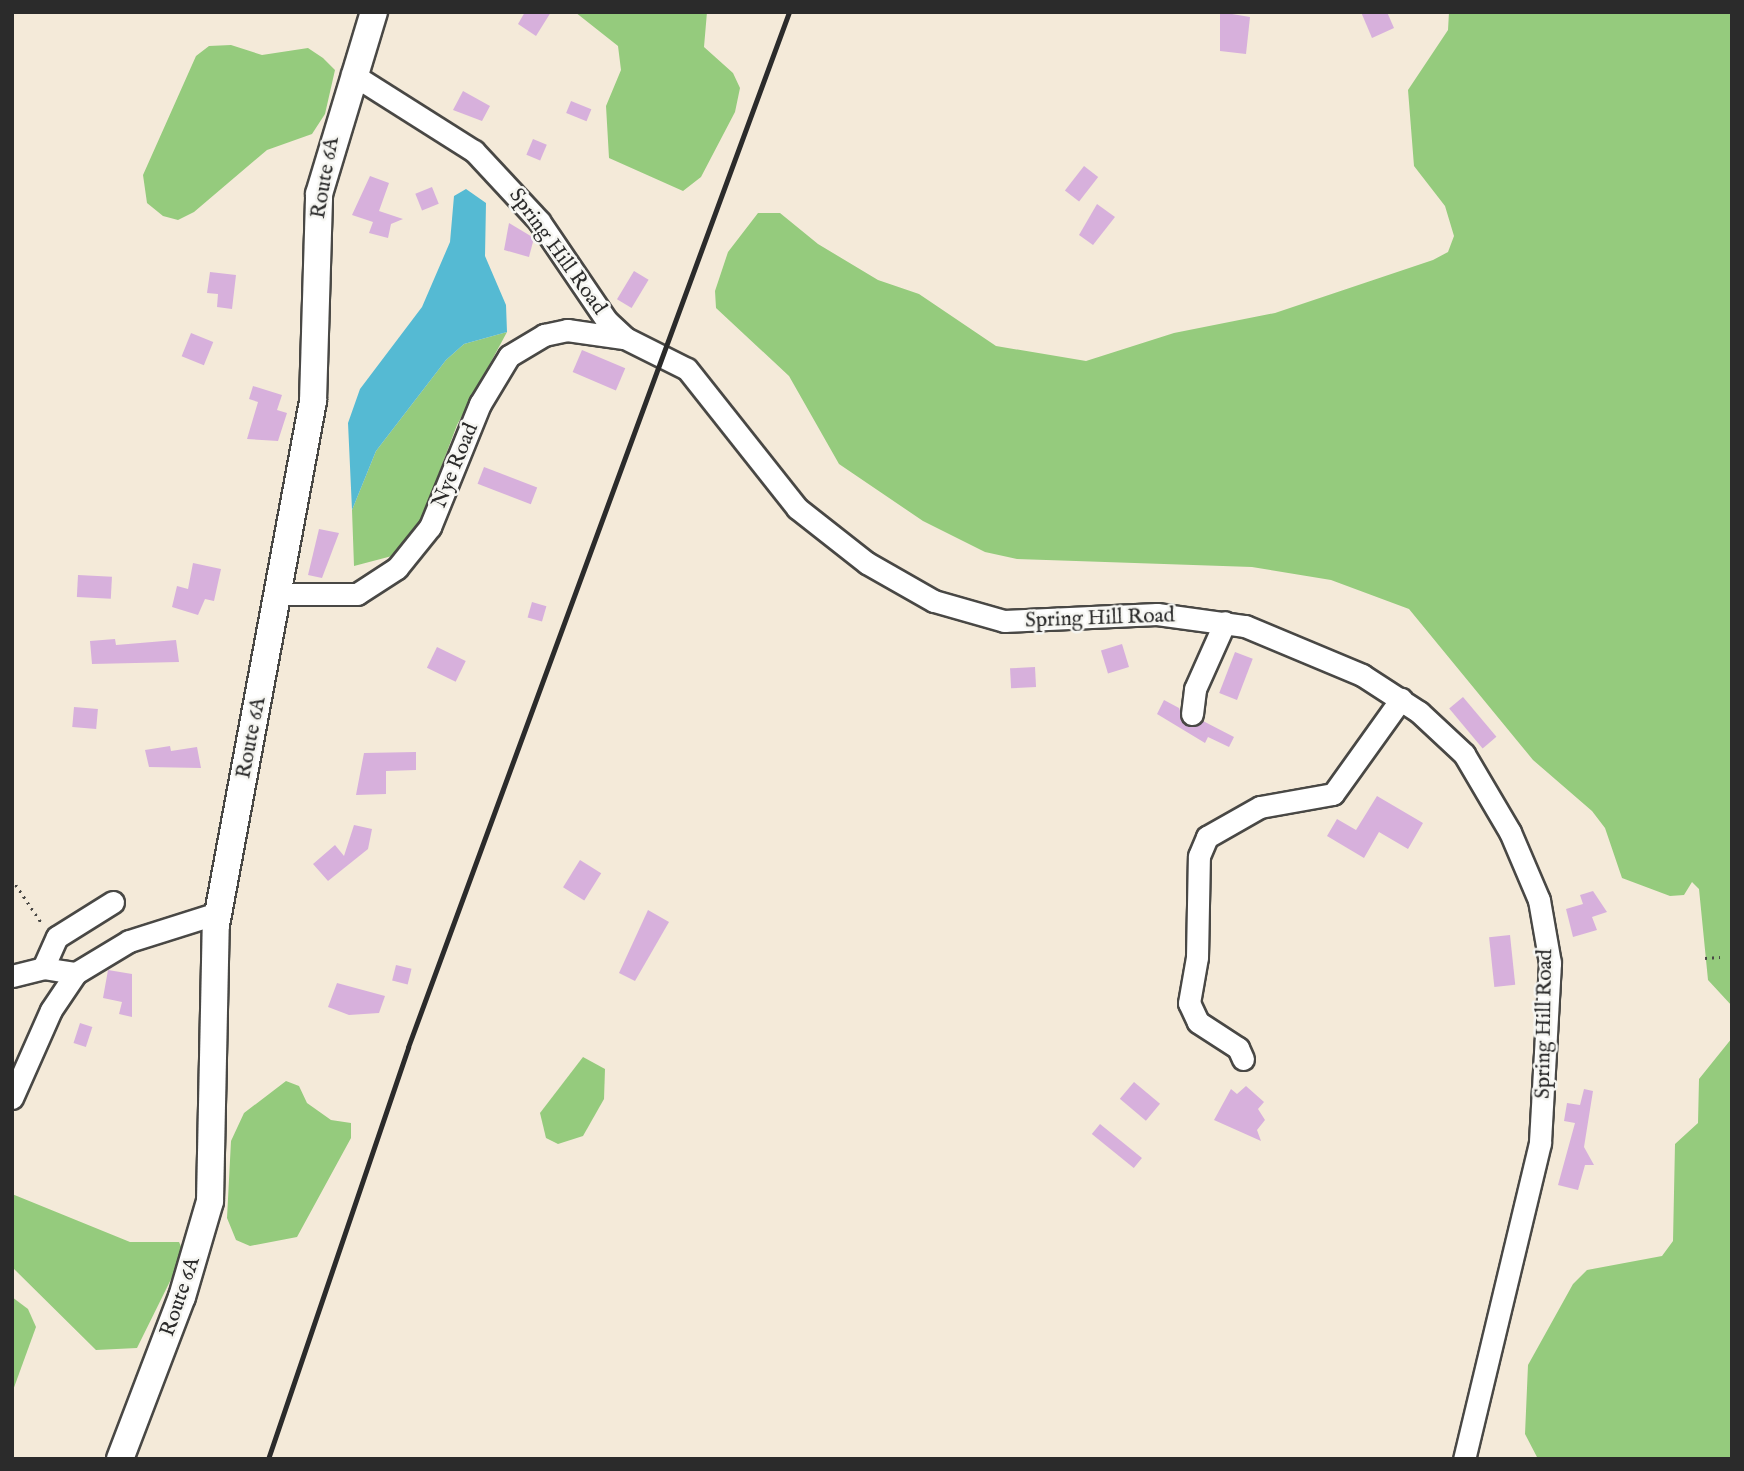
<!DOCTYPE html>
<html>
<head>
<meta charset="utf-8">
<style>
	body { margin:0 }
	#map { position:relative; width:1744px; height:1471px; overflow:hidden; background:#f4ead9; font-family:"IM FELL English",serif }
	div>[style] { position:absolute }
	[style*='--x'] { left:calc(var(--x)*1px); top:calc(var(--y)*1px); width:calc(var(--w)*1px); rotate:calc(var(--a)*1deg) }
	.green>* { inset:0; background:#95cb7d }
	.water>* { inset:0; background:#55bad3 }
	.building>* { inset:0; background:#d7b0dc; transform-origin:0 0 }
	.path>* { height:2.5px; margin-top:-1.25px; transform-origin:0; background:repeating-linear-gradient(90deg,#494845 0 2px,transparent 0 7px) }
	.roads { filter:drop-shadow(2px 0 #494845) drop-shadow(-2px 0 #494845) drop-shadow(0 2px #494845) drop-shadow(0 -2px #494845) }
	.minor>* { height:21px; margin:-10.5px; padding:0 10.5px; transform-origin:10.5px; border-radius:10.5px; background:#fff }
	.major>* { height:26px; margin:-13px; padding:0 13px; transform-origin:13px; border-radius:13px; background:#fff }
	.rail>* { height:5px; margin:-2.5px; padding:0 2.5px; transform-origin:2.5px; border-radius:2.5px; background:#2b2b2b }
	span { translate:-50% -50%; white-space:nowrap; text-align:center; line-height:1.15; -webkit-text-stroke:5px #f6f6f2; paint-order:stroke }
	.street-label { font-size:21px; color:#2b2b2b }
	.frame { position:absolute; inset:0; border:14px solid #2b2b2b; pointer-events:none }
</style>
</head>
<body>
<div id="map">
	<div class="green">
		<div style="clip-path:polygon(575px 12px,707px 12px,704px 47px,733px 73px,740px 88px,735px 112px,701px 177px,683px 191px,609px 158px,606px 106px,621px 70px,618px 46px)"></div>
		<div style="clip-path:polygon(1449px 12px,1732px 12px,1732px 1006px,1708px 980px,1699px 889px,1692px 882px,1684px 895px,1670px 896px,1622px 878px,1605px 828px,1592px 811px,1533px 760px,1409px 609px,1331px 580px,1252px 567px,1017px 559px,985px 552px,923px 521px,839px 464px,789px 376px,716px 308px,715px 291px,728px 252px,758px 213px,780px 213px,818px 244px,878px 280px,919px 294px,996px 346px,1086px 361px,1174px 333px,1275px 313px,1433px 260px,1448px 252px,1454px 236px,1445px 206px,1414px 166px,1408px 90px,1448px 30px)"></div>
		<div style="clip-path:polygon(231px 45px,262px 55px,308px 48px,323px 58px,335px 70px,325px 114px,312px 134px,267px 150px,194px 212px,178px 220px,163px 216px,147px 203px,143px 175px,196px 56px,209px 46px)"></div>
		<div style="clip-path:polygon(507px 332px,457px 425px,422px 518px,392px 556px,354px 566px,352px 510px,376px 451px,446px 360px,464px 344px)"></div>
		<div style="clip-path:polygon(1732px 1038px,1732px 1459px,1538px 1459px,1525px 1434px,1528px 1365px,1573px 1284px,1587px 1270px,1662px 1256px,1673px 1241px,1675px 1144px,1698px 1123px,1699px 1079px)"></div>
		<div style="clip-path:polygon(583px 1057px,605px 1069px,604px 1099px,583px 1136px,558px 1144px,546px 1138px,540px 1113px)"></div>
		<div style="clip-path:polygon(286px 1081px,299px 1086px,307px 1103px,331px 1120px,351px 1123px,351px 1138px,297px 1237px,250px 1246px,236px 1240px,227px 1218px,231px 1141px,244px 1113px)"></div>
		<div style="clip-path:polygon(12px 1194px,130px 1242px,179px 1242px,184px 1253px,137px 1348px,96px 1350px,12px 1267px)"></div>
		<div style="clip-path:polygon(12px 1297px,28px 1309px,36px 1327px,12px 1393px)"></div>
	</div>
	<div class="water">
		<div style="clip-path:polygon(466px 189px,486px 203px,485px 256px,506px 305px,507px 332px,464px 344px,446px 360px,376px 451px,352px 510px,348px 423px,360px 389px,422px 307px,450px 242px,454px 196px)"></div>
	</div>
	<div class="building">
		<div style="clip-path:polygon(525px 12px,551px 12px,536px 36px,518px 24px)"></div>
		<div style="clip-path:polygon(1220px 12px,1250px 17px,1246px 54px,1220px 51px)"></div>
		<div style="clip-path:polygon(1361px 12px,1387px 12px,1394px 28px,1372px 38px)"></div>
		<div style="clip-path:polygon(463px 91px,490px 106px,482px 121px,453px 110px)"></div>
		<div style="left:571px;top:101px;width:22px;height:13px;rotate:22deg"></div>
		<div style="left:533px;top:139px;width:15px;height:17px;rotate:23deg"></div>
		<div style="left:1084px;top:166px;width:18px;height:31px;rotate:38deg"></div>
		<div style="clip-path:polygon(370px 176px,389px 183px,379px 211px,403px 219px,391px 224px,388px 238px,369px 233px,373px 222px,352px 215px)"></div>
		<div style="left:432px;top:187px;width:18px;height:18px;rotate:68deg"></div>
		<div style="clip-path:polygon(1097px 204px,1115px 217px,1093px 245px,1079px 235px)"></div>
		<div style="clip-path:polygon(509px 223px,534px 238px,529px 257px,504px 250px)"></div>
		<div style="left:634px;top:271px;width:17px;height:33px;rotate:31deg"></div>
		<div style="clip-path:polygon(210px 272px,236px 275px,232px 309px,217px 307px,218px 294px,207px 293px)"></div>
		<div style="left:191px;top:333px;width:24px;height:25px;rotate:22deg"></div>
		<div style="left:582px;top:350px;width:47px;height:24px;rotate:23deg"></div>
		<div style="clip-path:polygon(253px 386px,282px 395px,277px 410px,287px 413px,278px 441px,247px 439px,258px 402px,249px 399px)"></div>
		<div style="left:484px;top:467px;width:57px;height:18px;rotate:21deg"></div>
		<div style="clip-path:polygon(319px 529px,339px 533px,322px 578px,308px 575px)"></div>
		<div style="clip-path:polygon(193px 563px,221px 569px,214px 601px,205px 599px,198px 615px,172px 607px,177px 586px,188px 589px)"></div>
		<div style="left:78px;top:575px;width:34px;height:22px;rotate:3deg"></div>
		<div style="left:532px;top:602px;width:15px;height:16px;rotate:16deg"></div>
		<div style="clip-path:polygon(115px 639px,116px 645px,176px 640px,179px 662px,92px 664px,90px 641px)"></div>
		<div style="left:1122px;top:644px;width:24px;height:22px;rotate:73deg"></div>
		<div style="left:437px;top:647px;width:32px;height:23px;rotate:26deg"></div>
		<div style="left:1235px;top:652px;width:19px;height:44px;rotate:21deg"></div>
		<div style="left:1035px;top:667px;width:20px;height:25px;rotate:87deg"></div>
		<div style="left:1463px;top:697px;width:52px;height:18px;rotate:50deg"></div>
		<div style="clip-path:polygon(1164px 700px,1179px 708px,1185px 725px,1203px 721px,1234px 737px,1229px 747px,1208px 737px,1205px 743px,1157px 714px)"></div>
		<div style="left:74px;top:707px;width:24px;height:20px;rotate:5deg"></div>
		<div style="clip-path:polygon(170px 746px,171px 751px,197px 747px,201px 768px,149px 767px,145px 750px)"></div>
		<div style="clip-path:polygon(416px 752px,416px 770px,386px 771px,386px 794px,356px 795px,364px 753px)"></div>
		<div style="clip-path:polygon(1377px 796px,1423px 823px,1408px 849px,1379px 832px,1364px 858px,1327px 836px,1337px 819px,1356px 830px)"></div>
		<div style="clip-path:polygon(354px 825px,372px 829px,368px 849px,328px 881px,313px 864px,335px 845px,344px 856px)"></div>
		<div style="left:580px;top:860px;width:25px;height:32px;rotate:32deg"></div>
		<div style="clip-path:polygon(1593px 891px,1607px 912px,1592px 917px,1597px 930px,1573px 937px,1566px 909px,1583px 904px,1580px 895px)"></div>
		<div style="clip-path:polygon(648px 910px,669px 922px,635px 981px,619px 973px)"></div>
		<div style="left:1510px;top:935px;width:50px;height:21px;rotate:84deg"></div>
		<div style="left:396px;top:965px;width:16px;height:16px;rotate:14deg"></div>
		<div style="clip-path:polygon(108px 970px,132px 974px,132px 1017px,119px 1014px,122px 1002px,103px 998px)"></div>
		<div style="clip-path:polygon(337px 983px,385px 996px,379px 1013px,349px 1015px,328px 1007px)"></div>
		<div style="left:80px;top:1023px;width:13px;height:21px;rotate:18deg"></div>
		<div style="left:1134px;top:1082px;width:34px;height:22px;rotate:40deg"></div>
		<div style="clip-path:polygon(1246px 1086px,1264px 1102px,1258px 1109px,1265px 1120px,1257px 1130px,1261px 1141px,1214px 1120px,1231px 1089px,1237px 1094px)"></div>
		<div style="clip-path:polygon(1584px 1089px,1593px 1091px,1584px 1147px,1594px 1165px,1585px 1165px,1578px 1190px,1558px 1185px,1575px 1123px,1564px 1121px,1567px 1103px,1580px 1105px)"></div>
		<div style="left:1100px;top:1124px;width:54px;height:13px;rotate:39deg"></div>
	</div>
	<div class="path">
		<div style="--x:12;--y:879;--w:55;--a:56"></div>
		<div style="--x:1705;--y:958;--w:15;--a:-4"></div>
	</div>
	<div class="roads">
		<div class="minor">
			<div style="--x:352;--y:74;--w:144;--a:32.3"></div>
			<div style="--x:474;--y:151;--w:96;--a:47.1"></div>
			<div style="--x:539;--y:221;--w:121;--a:55.8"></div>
			<div style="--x:607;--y:321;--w:25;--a:43"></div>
			<div style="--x:625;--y:338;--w:69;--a:26.6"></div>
			<div style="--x:687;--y:369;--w:177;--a:51.6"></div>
			<div style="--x:797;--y:508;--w:89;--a:38.2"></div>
			<div style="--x:867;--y:563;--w:77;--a:29.6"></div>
			<div style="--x:934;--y:601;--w:73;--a:15.9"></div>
			<div style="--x:1004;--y:621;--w:153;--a:-2.6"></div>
			<div style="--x:1157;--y:614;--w:89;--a:7.8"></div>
			<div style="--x:1245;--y:626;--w:127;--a:22.7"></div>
			<div style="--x:1362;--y:675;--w:68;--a:33"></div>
			<div style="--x:1419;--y:712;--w:62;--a:43"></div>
			<div style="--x:1464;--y:754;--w:91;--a:59.5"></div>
			<div style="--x:1510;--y:832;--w:74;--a:66.9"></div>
			<div style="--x:1539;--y:900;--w:64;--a:80.1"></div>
			<div style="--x:1550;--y:963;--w:180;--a:93.2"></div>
			<div style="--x:1540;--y:1143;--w:325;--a:103.5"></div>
			<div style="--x:279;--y:594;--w:78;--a:0"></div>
			<div style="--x:357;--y:594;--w:48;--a:-33"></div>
			<div style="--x:397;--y:568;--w:53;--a:-51.2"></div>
			<div style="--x:430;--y:527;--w:133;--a:-67.9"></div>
			<div style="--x:480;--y:404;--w:56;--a:-58.9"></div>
			<div style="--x:509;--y:356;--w:41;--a:-31"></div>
			<div style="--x:544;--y:335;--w:24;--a:-12"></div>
			<div style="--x:567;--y:330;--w:57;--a:8.1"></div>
			<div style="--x:1192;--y:714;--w:25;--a:-83"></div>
			<div style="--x:1195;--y:689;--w:73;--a:-65.9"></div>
			<div style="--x:43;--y:968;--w:34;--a:-66"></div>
			<div style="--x:57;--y:937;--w:66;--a:-32"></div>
			<div style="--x:12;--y:976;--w:32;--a:-14"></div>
			<div style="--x:43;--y:968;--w:33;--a:9"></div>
			<div style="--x:1243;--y:1059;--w:12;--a:-114"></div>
			<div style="--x:1238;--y:1048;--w:48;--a:-147"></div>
			<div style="--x:1198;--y:1022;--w:21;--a:-115"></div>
			<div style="--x:1189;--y:1003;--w:47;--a:-80.1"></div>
			<div style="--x:1197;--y:957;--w:101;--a:-88.9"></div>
			<div style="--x:1199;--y:856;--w:21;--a:-67"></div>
			<div style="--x:1207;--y:837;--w:61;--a:-29.5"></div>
			<div style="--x:1260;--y:807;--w:74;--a:-10.1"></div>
			<div style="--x:1333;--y:794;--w:117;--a:-54.4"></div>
			<div style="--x:12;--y:1098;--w:96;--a:-66.1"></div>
			<div style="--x:51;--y:1010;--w:45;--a:-56"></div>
			<div style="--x:76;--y:973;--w:62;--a:-31.1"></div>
			<div style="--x:129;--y:941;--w:93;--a:-17.5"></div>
		</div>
		<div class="major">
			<div style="--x:120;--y:1459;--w:173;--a:-69.1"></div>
			<div style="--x:182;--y:1297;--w:100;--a:-73.7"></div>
			<div style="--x:210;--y:1201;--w:276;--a:-88.8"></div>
			<div style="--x:216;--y:925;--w:533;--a:-79.51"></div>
			<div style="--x:313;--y:401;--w:207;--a:-88.3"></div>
			<div style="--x:319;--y:194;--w:190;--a:-73.2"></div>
		</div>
	</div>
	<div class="rail">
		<div style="--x:268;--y:1459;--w:435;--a:-71.2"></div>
		<div style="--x:408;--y:1047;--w:1103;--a:-69.79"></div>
	</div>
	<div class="street-label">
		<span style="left:326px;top:178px;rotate:-80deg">Route 6A</span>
		<span style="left:557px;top:252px;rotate:54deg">Spring Hill Road</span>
		<span style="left:456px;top:466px;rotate:-68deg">Nye Road</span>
		<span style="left:1100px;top:619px;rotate:-2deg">Spring Hill Road</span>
		<span style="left:252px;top:738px;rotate:-79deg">Route 6A</span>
		<span style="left:1545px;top:1024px;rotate:-89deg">Spring Hill Road</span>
		<span style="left:181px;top:1297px;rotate:-71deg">Route 6A</span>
	</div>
	<div class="frame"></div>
</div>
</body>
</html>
